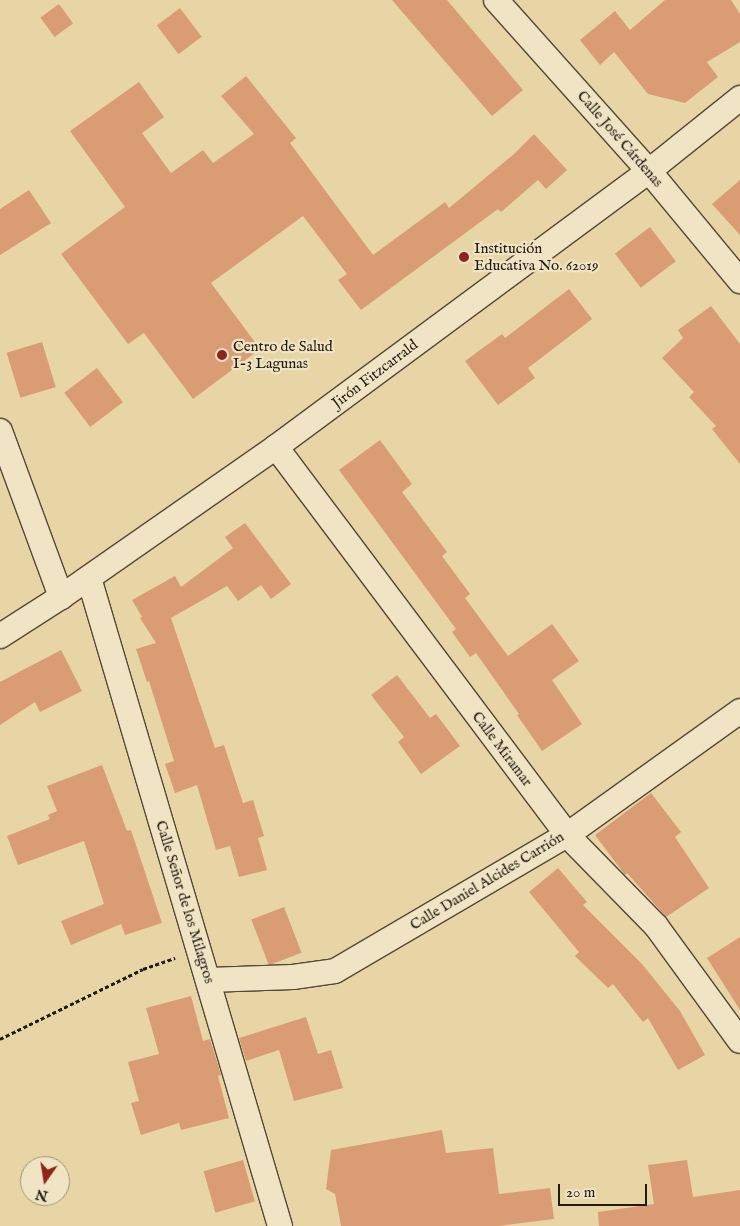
<!DOCTYPE html>
<html>
<head>
<meta charset="utf-8">
<style>
	body { margin:0 }
	#map { position:relative; width:740px; height:1226px; overflow:hidden; background:#e8d5a5; font-family:"IM FELL English",serif }
	div>[style] { position:absolute }
	[style*='--x'] { left:calc(var(--x)*1px); top:calc(var(--y)*1px); width:calc(var(--w)*1px); rotate:calc(var(--a)*1deg) }
	.building>* { inset:0; background:#da9c75; transform-origin:0 0 }
	.path>* { height:3px; margin-top:-1.5px; transform-origin:0; background:repeating-linear-gradient(90deg,#221911 0 4px,transparent 0 6.5px) }
	.roads { filter:drop-shadow(1px 0 #544836) drop-shadow(-1px 0 #544836) drop-shadow(0 1px #544836) drop-shadow(0 -1px #544836) }
	.street>* { height:24px; margin:-12px; padding:0 12px; transform-origin:12px; border-radius:12px; background:#f0e4c4 }
	.dots>* { width:14px; height:14px; translate:-50% -50%; box-sizing:border-box; border:2px solid #f0e4c4; border-radius:50% }
	span { translate:-50% -50%; white-space:nowrap; text-align:center; line-height:1.15; -webkit-text-stroke:4.5px #f0e4c4; paint-order:stroke }
	.street-label { font-size:15px; color:#221911 }
	.poi-label { font-size:15px; color:#221911 }
	.left { translate:0 -50%; text-align:left }
	.north { position:absolute; left:20px; top:1156px; width:50px; height:50px; box-sizing:border-box; background:#f0e4c4; border:1px solid #9e937c; border-radius:50%; rotate:193deg; font-size:14px; font-weight:700; line-height:20px; text-align:center; color:#221911 }
	.north::after { content:''; display:block; margin:auto; width:18px; height:22px; background:#8f2418; clip-path:polygon(50% 0,100% 100%,50% 72%,0 100%) }
	.scale { position:absolute; left:558px; top:1184px; width:89px; height:22px; box-sizing:border-box; border:2px solid #221911; border-top:0; padding-left:6px; font-size:15px; line-height:18px; white-space:nowrap; color:#221911; -webkit-text-stroke:4px #f0e4c4; paint-order:stroke }
</style>
</head>
<body>
<div id="map">
	<div class="building">
		<div style="clip-path:polygon(392px 0,447px 0,523px 90px,492px 116px)"></div>
		<div style="clip-path:polygon(665px 0,731px 0,740px 14px,740px 42px,707px 62px,718px 77px,685px 103px,648px 94px,614px 52px,600px 65px,580px 40px,615px 11px,630px 30px)"></div>
		<div style="left:59px;top:4px;width:24px;height:23px;rotate:54deg"></div>
		<div style="left:180px;top:8px;width:36px;height:29px;rotate:53deg"></div>
		<div style="clip-path:polygon(246px 76px,296px 138px,290px 143px,373px 255px,445px 202px,449px 208px,514px 154px,534px 134px,567px 170px,546px 189px,538px 180px,501px 212px,498px 209px,361px 310px,338px 280px,347px 274px,303px 216px,211px 283px,260px 349px,193px 399px,144px 333px,128px 344px,61px 254px,125px 207px,70px 131px,139px 82px,164px 117px,142px 133px,171px 173px,203px 150px,213px 163px,254px 134px,221px 96px)"></div>
		<div style="clip-path:polygon(740px 180px,740px 235px,712px 204px)"></div>
		<div style="clip-path:polygon(29px 190px,51px 223px,0 255px,0 209px)"></div>
		<div style="left:650px;top:227px;width:43px;height:44px;rotate:53deg"></div>
		<div style="clip-path:polygon(569px 289px,592px 319px,528px 368px,535px 378px,498px 405px,465px 361px,502px 334px,505px 338px)"></div>
		<div style="clip-path:polygon(711px 306px,740px 344px,740px 464px,712px 429px,716px 426px,689px 397px,694px 392px,662px 358px,683px 338px,678px 330px)"></div>
		<div style="left:42px;top:342px;width:47px;height:37px;rotate:73deg"></div>
		<div style="left:97px;top:368px;width:43px;height:41px;rotate:53deg"></div>
		<div style="clip-path:polygon(380px 440px,412px 484px,402px 492px,447px 552px,442px 556px,470px 594px,465px 598px,508px 656px,552px 624px,579px 661px,552px 680px,582px 724px,542px 751px,517px 715px,519px 714px,476px 653px,470px 657px,452px 632px,456px 629px,339px 470px)"></div>
		<div style="clip-path:polygon(245px 523px,291px 584px,271px 599px,261px 585px,238px 601px,227px 586px,171px 618px,215px 748px,224px 745px,243px 803px,253px 800px,264px 836px,258px 838px,267px 870px,239px 877px,230px 846px,216px 850px,197px 785px,175px 793px,165px 764px,174px 761px,149px 681px,147px 682px,136px 649px,156px 643px,140px 618px,142px 617px,132px 600px,175px 576px,181px 587px,233px 548px,225px 537px)"></div>
		<div style="clip-path:polygon(61px 650px,82px 691px,40px 712px,35px 702px,0 725px,0 682px)"></div>
		<div style="clip-path:polygon(397px 675px,430px 718px,436px 714px,460px 746px,421px 774px,398px 742px,404px 737px,371px 695px)"></div>
		<div style="clip-path:polygon(102px 765px,127px 831px,131px 830px,162px 923px,125px 935px,121px 924px,71px 945px,61px 921px,104px 904px,84px 841px,18px 865px,7px 836px,50px 819px,48px 815px,57px 811px,47px 786px)"></div>
		<div style="clip-path:polygon(651px 793px,681px 832px,675px 837px,709px 888px,666px 917px,627px 873px,625px 875px,595px 835px)"></div>
		<div style="clip-path:polygon(558px 868px,587px 902px,583px 905px,642px 964px,680px 1011px,705px 1055px,678px 1070px,648px 1018px,643px 1022px,613px 984px,608px 988px,575px 956px,579px 952px,529px 892px)"></div>
		<div style="left:284px;top:907px;width:49px;height:35px;rotate:69deg"></div>
		<div style="clip-path:polygon(740px 937px,740px 1010px,707px 958px)"></div>
		<div style="clip-path:polygon(191px 996px,203px 1041px,210px 1039px,221px 1075px,218px 1076px,229px 1118px,181px 1130px,179px 1123px,141px 1135px,131px 1103px,139px 1101px,128px 1062px,159px 1054px,146px 1008px)"></div>
		<div style="clip-path:polygon(306px 1017px,318px 1054px,331px 1050px,343px 1088px,294px 1101px,279px 1050px,246px 1061px,239px 1038px)"></div>
		<div style="clip-path:polygon(442px 1130px,446px 1153px,493px 1148px,499px 1194px,550px 1188px,554px 1219px,499px 1226px,341px 1226px,335px 1194px,326px 1189px,331px 1150px)"></div>
		<div style="left:243px;top:1160px;width:43px;height:41px;rotate:74deg"></div>
		<div style="clip-path:polygon(687px 1160px,693px 1197px,740px 1190px,740px 1226px,599px 1226px,598px 1212px,654px 1204px,648px 1165px)"></div>
	</div>
	<div class="path">
		<div style="--x:0;--y:1039;--w:159;--a:-26.1"></div>
		<div style="--x:143;--y:969;--w:34;--a:-19"></div>
	</div>
	<div class="roads">
		<div class="street">
			<div style="--x:496;--y:0;--w:229;--a:48.2"></div>
			<div style="--x:649;--y:171;--w:143;--a:50.4"></div>
			<div style="--x:0;--y:431;--w:177;--a:69.8"></div>
			<div style="--x:276;--y:447;--w:485;--a:53.1"></div>
			<div style="--x:567;--y:835;--w:127;--a:45.6"></div>
			<div style="--x:656;--y:926;--w:142;--a:53.9"></div>
			<div style="--x:89;--y:578;--w:676;--a:73.58"></div>
			<div style="--x:0;--y:636;--w:72;--a:-32.6"></div>
			<div style="--x:61;--y:597;--w:262;--a:-34.9"></div>
			<div style="--x:276;--y:447;--w:464;--a:-36.5"></div>
			<div style="--x:649;--y:171;--w:117;--a:-38.7"></div>
			<div style="--x:208;--y:980;--w:85;--a:-2"></div>
			<div style="--x:293;--y:977;--w:42;--a:-8.1"></div>
			<div style="--x:335;--y:971;--w:269;--a:-30.4"></div>
			<div style="--x:567;--y:835;--w:213;--a:-35.6"></div>
		</div>
	</div>
	<div class="dots">
		<div style="left:464px;top:257px;background:#8f2418"></div>
		<div style="left:222px;top:355px;background:#8f2418"></div>
	</div>
	<div class="street-label">
		<span style="left:620px;top:139px;rotate:49deg">Calle José Cárdenas</span>
		<span style="left:375px;top:374px;rotate:-37deg">Jirón Fitzcarrald</span>
		<span style="left:502px;top:749px;rotate:53deg">Calle Miramar</span>
		<span style="left:487px;top:881px;rotate:-31deg">Calle Daniel Alcides Carrión</span>
		<span style="left:185px;top:902px;rotate:73deg">Calle Señor de los Milagros</span>
	</div>
	<div class="poi-label">
		<span class="left" style="left:474px;top:257px">Institución<br>Educativa No. 62019</span>
		<span class="left" style="left:233px;top:355px">Centro de Salud<br>I-3 Lagunas</span>
	</div>
	<div class="north">N</div>
	<div class="scale">20 m</div>
</div>
</body>
</html>
